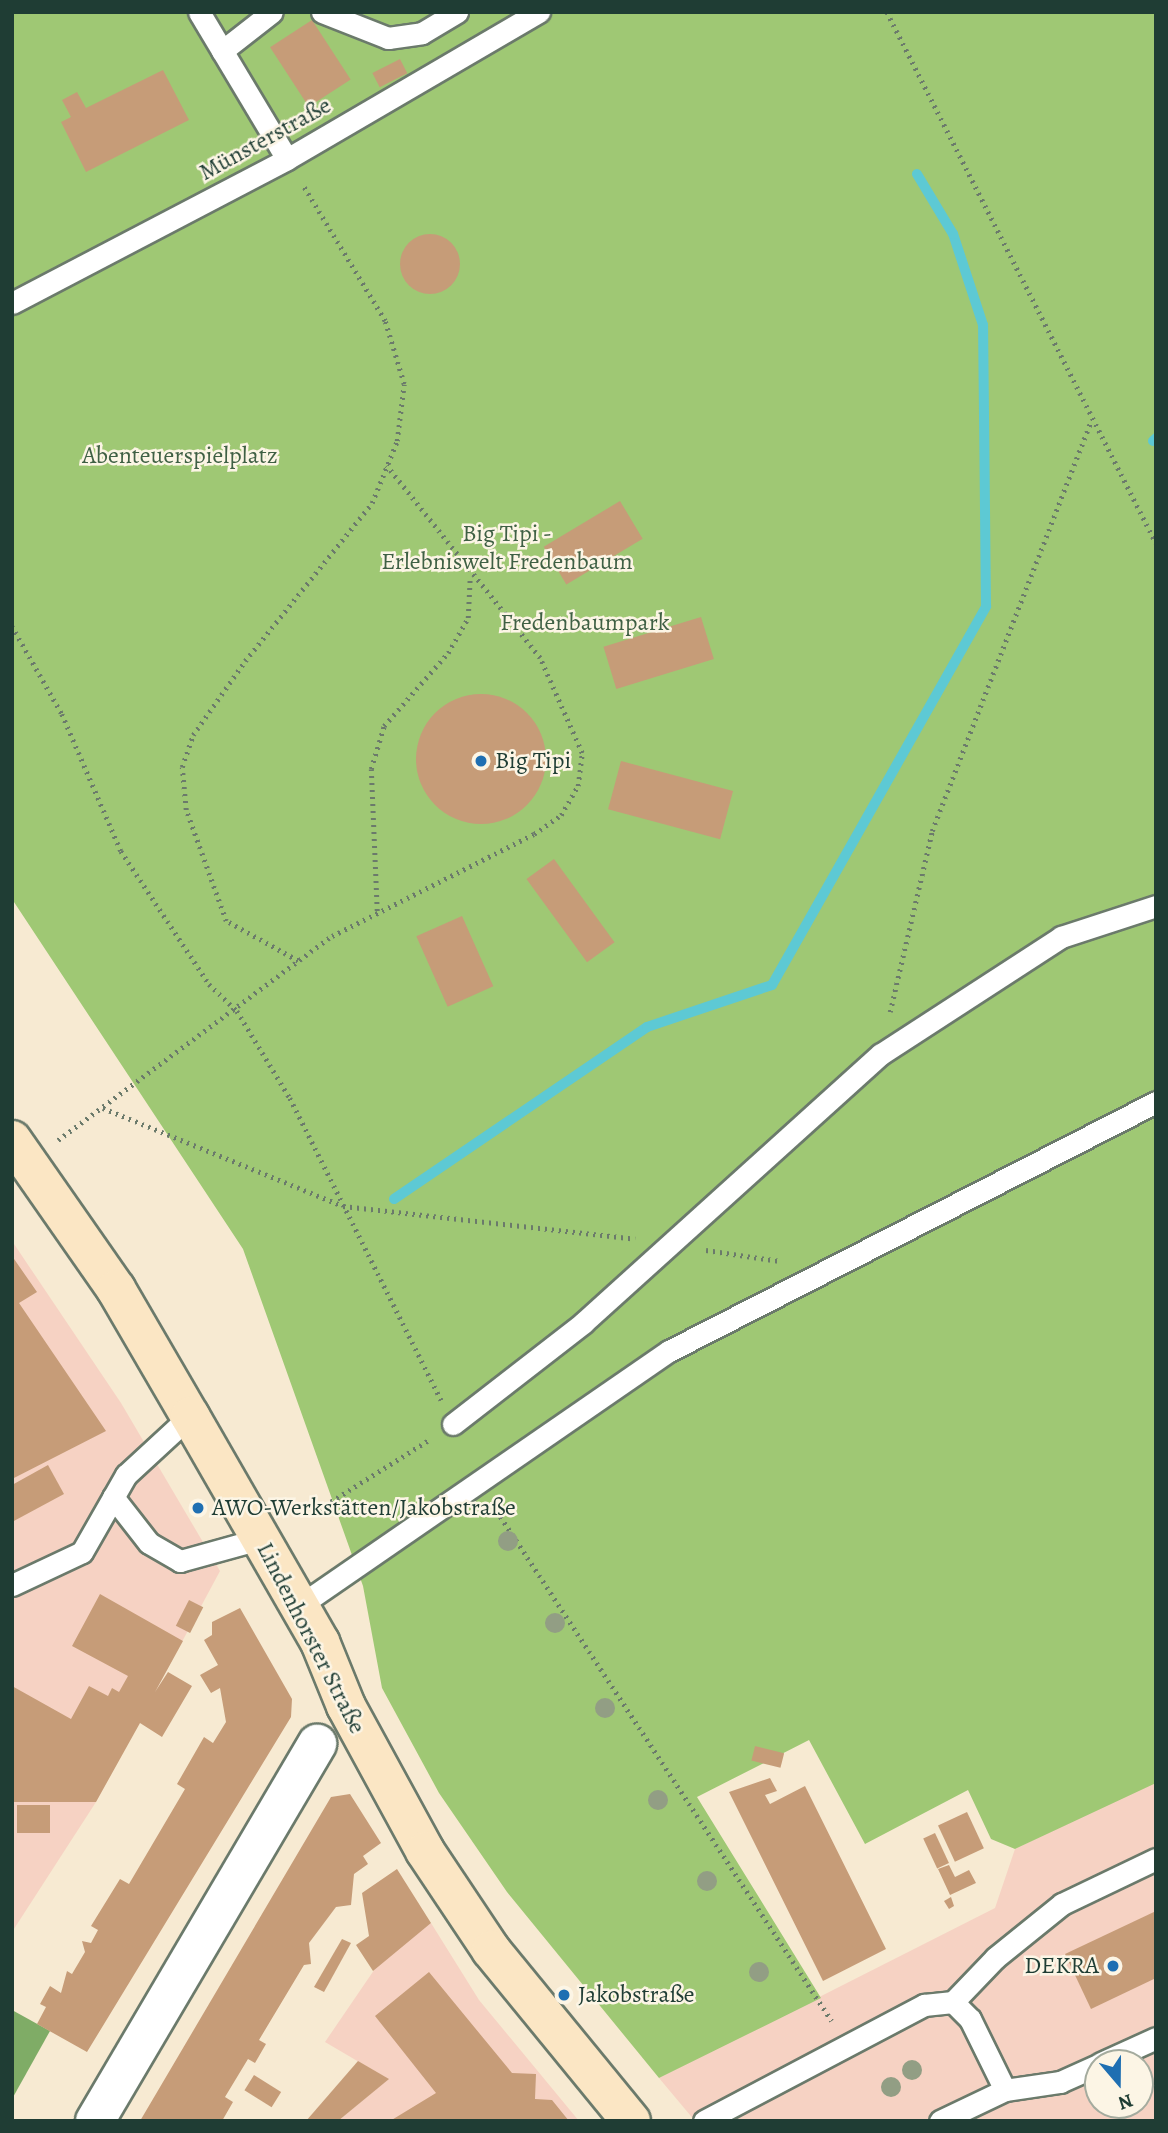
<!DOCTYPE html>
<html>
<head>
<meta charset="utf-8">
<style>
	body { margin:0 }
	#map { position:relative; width:1168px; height:2133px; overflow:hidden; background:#f7ead2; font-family:Alegreya,serif }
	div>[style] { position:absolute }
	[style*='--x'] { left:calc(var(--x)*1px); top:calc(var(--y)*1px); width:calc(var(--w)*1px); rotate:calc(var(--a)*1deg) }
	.built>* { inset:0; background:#f6d2c3 }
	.green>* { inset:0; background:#9fc874 }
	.forest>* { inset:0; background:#7fac66 }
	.stream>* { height:10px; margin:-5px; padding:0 5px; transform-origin:5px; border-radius:5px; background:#5dc9d4 }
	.building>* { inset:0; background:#c69c78; transform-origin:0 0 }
	.round { border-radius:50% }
	.path>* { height:4.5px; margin-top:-2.25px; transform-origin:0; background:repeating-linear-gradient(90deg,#6b7a6b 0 2px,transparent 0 7px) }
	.roads { filter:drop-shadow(2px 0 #6b7a6b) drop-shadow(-2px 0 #6b7a6b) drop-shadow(0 2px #6b7a6b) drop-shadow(0 -2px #6b7a6b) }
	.lane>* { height:21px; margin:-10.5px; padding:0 10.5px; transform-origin:10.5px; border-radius:10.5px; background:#fff }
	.street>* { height:38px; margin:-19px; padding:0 19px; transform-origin:19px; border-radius:19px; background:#fff }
	.secondary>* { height:38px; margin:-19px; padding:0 19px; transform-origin:19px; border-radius:19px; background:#fbe6c4 }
	.trees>* { width:20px; height:20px; margin:-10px; border-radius:50%; background:#929e84 }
	.dots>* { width:19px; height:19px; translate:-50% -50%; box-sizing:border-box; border:4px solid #fcf5e5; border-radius:50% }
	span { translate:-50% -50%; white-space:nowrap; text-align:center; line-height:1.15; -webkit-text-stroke:5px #fcf5e5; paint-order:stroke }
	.street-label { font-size:24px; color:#1f3d34 }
	.park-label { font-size:24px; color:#3f6044 }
	.poi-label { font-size:24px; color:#1f3d34 }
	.left { translate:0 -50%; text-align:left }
	.right { translate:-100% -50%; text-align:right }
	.frame { position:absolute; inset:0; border:14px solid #1f3d34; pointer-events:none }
	.north { position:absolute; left:1084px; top:2049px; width:70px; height:70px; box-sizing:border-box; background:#fcf5e5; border:2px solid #a4ab9e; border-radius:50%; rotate:160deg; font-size:19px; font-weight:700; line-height:28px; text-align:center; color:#1f3d34 }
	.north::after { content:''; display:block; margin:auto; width:24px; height:32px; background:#1f6fb2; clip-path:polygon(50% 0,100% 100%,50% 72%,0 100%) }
</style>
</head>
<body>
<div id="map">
	<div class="built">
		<div style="clip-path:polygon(12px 1241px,121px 1403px,220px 1571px,96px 1802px,12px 1932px)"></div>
		<div style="clip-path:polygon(evenodd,1156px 1781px,1156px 2121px,695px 2121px,659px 2078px,995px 1908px,1015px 1849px,1156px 1781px,1098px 2063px,1140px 2063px,1140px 2105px,1098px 2105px,1098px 2063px)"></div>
		<div style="clip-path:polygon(431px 1923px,479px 2000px,579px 2121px,338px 2121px,388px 2079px,325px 2042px,383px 1957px)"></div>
	</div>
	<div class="green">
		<div style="clip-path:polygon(12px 12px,1156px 12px,1156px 1783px,1015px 1849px,991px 1839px,968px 1790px,865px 1844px,809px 1740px,697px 1797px,821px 1998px,659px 2078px,507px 1892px,439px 1793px,382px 1688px,363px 1586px,243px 1249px,12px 899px)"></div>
	</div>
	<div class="forest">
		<div style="clip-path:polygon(12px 2010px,50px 2031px,12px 2099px)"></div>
	</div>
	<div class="stream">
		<div style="--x:1153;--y:441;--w:4;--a:-45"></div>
		<div style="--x:394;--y:1199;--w:306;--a:-34.2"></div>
		<div style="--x:647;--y:1027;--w:132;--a:-18.6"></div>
		<div style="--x:772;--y:985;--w:435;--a:-60.5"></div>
		<div style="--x:986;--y:606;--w:281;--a:-90.6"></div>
		<div style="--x:983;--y:325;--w:96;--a:-108.2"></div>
		<div style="--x:953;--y:234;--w:70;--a:-121"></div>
	</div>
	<div class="building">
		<div style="left:312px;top:20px;width:71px;height:50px;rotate:57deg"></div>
		<div style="left:400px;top:59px;width:16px;height:31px;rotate:63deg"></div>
		<div style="clip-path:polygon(163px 70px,189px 120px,86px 172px,61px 122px,71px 117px,62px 100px,77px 92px,86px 108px)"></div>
		<div class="round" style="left:400px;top:234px;width:60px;height:60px"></div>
		<div style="left:620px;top:501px;width:44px;height:89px;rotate:59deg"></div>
		<div style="left:701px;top:617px;width:44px;height:102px;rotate:73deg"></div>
		<div class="round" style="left:416px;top:694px;width:130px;height:130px"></div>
		<div style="left:621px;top:761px;width:116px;height:50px;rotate:15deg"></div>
		<div style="left:554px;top:859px;width:103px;height:34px;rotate:54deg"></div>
		<div style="left:462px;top:916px;width:77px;height:50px;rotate:66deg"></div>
		<div style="clip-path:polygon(12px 1256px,37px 1292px,19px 1303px,106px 1431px,12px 1479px)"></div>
		<div style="clip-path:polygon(48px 1465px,64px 1494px,12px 1522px,12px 1485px)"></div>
		<div style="clip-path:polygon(100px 1594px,183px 1641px,155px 1692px,168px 1672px,192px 1686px,162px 1737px,140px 1723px,96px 1802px,12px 1802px,12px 1686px,71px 1719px,89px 1686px,108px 1696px,112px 1688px,119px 1692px,128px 1676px,72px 1646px)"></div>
		<div style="left:189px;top:1600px;width:16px;height:29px;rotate:27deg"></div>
		<div style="clip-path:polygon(240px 1608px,292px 1699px,291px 1717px,87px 2052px,37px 2024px,46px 2007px,40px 2004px,50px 1986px,61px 1993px,67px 1971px,72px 1974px,85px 1952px,82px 1941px,91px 1943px,98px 1930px,91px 1926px,120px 1879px,129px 1884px,185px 1789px,177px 1784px,204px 1737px,213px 1743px,226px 1722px,220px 1688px,211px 1693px,200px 1675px,218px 1665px,204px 1640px,212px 1635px,212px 1622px)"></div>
		<div style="left:755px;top:1746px;width:30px;height:15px;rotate:14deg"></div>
		<div style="clip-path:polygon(770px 1778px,777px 1791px,765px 1795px,770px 1804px,805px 1786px,886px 1949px,823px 1981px,729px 1792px)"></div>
		<div style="clip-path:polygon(350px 1794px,381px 1843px,363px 1856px,368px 1864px,354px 1874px,351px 1905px,336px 1907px,309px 1943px,311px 1964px,304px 1965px,259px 2040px,266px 2044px,255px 2063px,248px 2059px,225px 2097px,233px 2102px,222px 2121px,140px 2121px,331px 1797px)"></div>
		<div style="left:50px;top:1805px;width:28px;height:33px;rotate:90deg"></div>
		<div style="left:967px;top:1812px;width:40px;height:32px;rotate:65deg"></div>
		<div style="left:935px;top:1833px;width:33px;height:13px;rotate:65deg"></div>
		<div style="clip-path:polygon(949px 1865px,955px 1877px,969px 1870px,976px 1883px,950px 1895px,938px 1869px)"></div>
		<div style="clip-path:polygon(397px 1869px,431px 1923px,373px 1971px,356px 1945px,369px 1936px,362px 1893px)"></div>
		<div style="clip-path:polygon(951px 1897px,954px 1906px,949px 1909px,944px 1901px)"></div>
		<div style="clip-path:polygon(1156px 1911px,1156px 1978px,1091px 2009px,1065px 1954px)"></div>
		<div style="clip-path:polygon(342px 1939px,351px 1943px,324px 1992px,314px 1987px)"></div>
		<div style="clip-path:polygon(429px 1972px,512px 2073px,536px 2074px,535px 2099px,552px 2100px,569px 2121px,390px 2121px,436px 2093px,375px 2016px)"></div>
		<div style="clip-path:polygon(358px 2061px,389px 2079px,338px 2121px,306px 2121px)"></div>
		<div style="left:254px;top:2075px;width:32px;height:18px;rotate:32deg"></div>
	</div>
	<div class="path">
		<div style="--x:887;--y:12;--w:595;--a:63.13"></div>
		<div style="--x:12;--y:626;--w:101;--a:60.4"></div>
		<div style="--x:62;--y:714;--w:149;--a:66.7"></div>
		<div style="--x:121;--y:851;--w:159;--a:56.5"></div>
		<div style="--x:209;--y:984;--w:39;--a:44"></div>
		<div style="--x:237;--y:1011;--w:102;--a:58.7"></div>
		<div style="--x:290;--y:1098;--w:338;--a:63.4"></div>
		<div style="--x:377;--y:911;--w:142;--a:-92.4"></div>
		<div style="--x:371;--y:769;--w:45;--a:-73.2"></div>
		<div style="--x:384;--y:726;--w:97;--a:-48.8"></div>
		<div style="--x:448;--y:653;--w:40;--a:-60.3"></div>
		<div style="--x:468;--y:618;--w:41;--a:-87.2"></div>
		<div style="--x:298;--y:961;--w:82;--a:-150.9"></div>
		<div style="--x:226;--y:921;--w:118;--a:-109.8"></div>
		<div style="--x:186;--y:810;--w:43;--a:-95.3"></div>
		<div style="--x:182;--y:767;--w:34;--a:-71"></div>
		<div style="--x:193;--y:735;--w:90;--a:-54.9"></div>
		<div style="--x:245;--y:661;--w:203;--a:-51.2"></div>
		<div style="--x:372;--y:503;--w:67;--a:-68"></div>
		<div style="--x:397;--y:441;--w:57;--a:-83"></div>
		<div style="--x:404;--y:384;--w:66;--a:-106.8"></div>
		<div style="--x:385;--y:321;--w:160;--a:-121.2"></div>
		<div style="--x:890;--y:1012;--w:186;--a:-76.9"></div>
		<div style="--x:932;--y:831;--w:438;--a:-68.8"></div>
		<div style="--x:103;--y:1108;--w:259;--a:22.2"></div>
		<div style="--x:343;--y:1206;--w:294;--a:6.4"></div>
		<div style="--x:58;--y:1140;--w:342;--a:-36.7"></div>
		<div style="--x:332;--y:936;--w:226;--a:-26.8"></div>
		<div style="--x:534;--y:834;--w:33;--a:-35"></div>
		<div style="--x:561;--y:815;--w:34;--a:-60"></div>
		<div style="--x:578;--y:786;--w:33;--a:-83"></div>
		<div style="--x:582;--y:753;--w:104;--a:-113.9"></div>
		<div style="--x:540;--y:658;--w:246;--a:-128.6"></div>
		<div style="--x:706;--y:1250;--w:75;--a:8.5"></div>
		<div style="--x:493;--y:1505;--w:617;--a:56.7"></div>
		<div style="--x:313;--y:1513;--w:137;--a:-32.2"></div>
	</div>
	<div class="roads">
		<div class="lane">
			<div style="--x:199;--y:12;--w:171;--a:59.1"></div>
			<div style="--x:322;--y:12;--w:71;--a:21.5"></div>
			<div style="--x:388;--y:38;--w:34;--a:-8"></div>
			<div style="--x:422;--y:33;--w:41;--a:-31"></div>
			<div style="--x:222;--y:51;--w:63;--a:-38"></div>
			<div style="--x:12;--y:303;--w:310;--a:-27.6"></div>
			<div style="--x:287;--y:159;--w:292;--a:-30.3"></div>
			<div style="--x:453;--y:1424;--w:165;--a:-37.8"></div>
			<div style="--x:583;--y:1323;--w:401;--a:-42.1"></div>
			<div style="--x:881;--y:1054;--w:215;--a:-33"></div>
			<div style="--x:1061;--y:937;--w:100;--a:-18.1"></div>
			<div style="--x:113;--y:1497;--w:58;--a:52"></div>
			<div style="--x:149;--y:1543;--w:36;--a:30"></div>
			<div style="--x:180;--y:1561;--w:83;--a:-15.4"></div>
			<div style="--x:12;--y:1585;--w:77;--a:-25.2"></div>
			<div style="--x:82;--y:1552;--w:89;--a:-60.3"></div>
			<div style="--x:126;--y:1475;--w:87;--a:-42.7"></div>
			<div style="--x:299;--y:1606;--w:449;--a:-34.6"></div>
			<div style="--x:669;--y:1351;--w:547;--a:-27.08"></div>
			<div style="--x:953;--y:2002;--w:61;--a:-46.3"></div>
			<div style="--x:995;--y:1958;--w:86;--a:-38.9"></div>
			<div style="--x:1062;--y:1904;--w:104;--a:-25.6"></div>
			<div style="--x:1101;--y:2063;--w:60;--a:-24.4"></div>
			<div style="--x:704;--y:2121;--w:249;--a:-27.8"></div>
			<div style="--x:924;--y:2005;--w:29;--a:-6"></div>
			<div style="--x:953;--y:2002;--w:24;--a:45"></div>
			<div style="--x:970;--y:2019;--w:79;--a:63.8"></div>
			<div style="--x:940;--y:2121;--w:72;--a:-25.5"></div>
			<div style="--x:1005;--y:2090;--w:56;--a:-8.3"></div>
			<div style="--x:1060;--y:2082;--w:42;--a:-24.1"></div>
		</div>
		<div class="street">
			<div style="--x:95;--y:2121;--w:438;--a:-59.5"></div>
		</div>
		<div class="secondary">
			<div style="--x:12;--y:1140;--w:182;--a:55.1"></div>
			<div style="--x:116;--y:1289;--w:147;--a:59.8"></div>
			<div style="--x:190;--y:1416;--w:261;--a:60.1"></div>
			<div style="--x:320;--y:1642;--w:69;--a:67.9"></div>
			<div style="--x:346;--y:1706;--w:165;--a:61.4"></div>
			<div style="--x:425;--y:1851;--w:119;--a:56.3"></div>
			<div style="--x:491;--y:1950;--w:221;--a:50.7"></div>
		</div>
	</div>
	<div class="trees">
		<div style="left:508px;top:1541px"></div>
		<div style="left:555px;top:1623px"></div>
		<div style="left:605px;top:1708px"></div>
		<div style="left:658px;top:1800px"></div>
		<div style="left:707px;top:1881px"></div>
		<div style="left:759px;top:1972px"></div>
		<div style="left:912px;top:2070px"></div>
		<div style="left:891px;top:2087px"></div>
	</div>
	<div class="dots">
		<div style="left:481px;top:761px;background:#1f6fb2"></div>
		<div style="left:198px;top:1508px;background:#1f6fb2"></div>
		<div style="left:1113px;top:1966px;background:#1f6fb2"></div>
		<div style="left:564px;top:1995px;background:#1f6fb2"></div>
	</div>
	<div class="street-label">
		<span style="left:265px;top:139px;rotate:-29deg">Münsterstraße</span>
		<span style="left:311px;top:1638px;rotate:63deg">Lindenhorster Straße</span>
	</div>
	<div class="park-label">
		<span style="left:180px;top:456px">Abenteuerspielplatz</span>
		<span style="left:507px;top:548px">Big Tipi -<br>Erlebniswelt Fredenbaum</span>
		<span style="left:585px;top:623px">Fredenbaumpark</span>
	</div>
	<div class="poi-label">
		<span class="left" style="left:495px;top:761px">Big Tipi</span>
		<span class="left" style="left:212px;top:1508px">AWO-Werkstätten/Jakobstraße</span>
		<span class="right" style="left:1099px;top:1966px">DEKRA</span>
		<span class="left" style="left:578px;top:1995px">Jakobstraße</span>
	</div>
	<div class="frame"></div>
	<div class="north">N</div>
</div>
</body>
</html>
